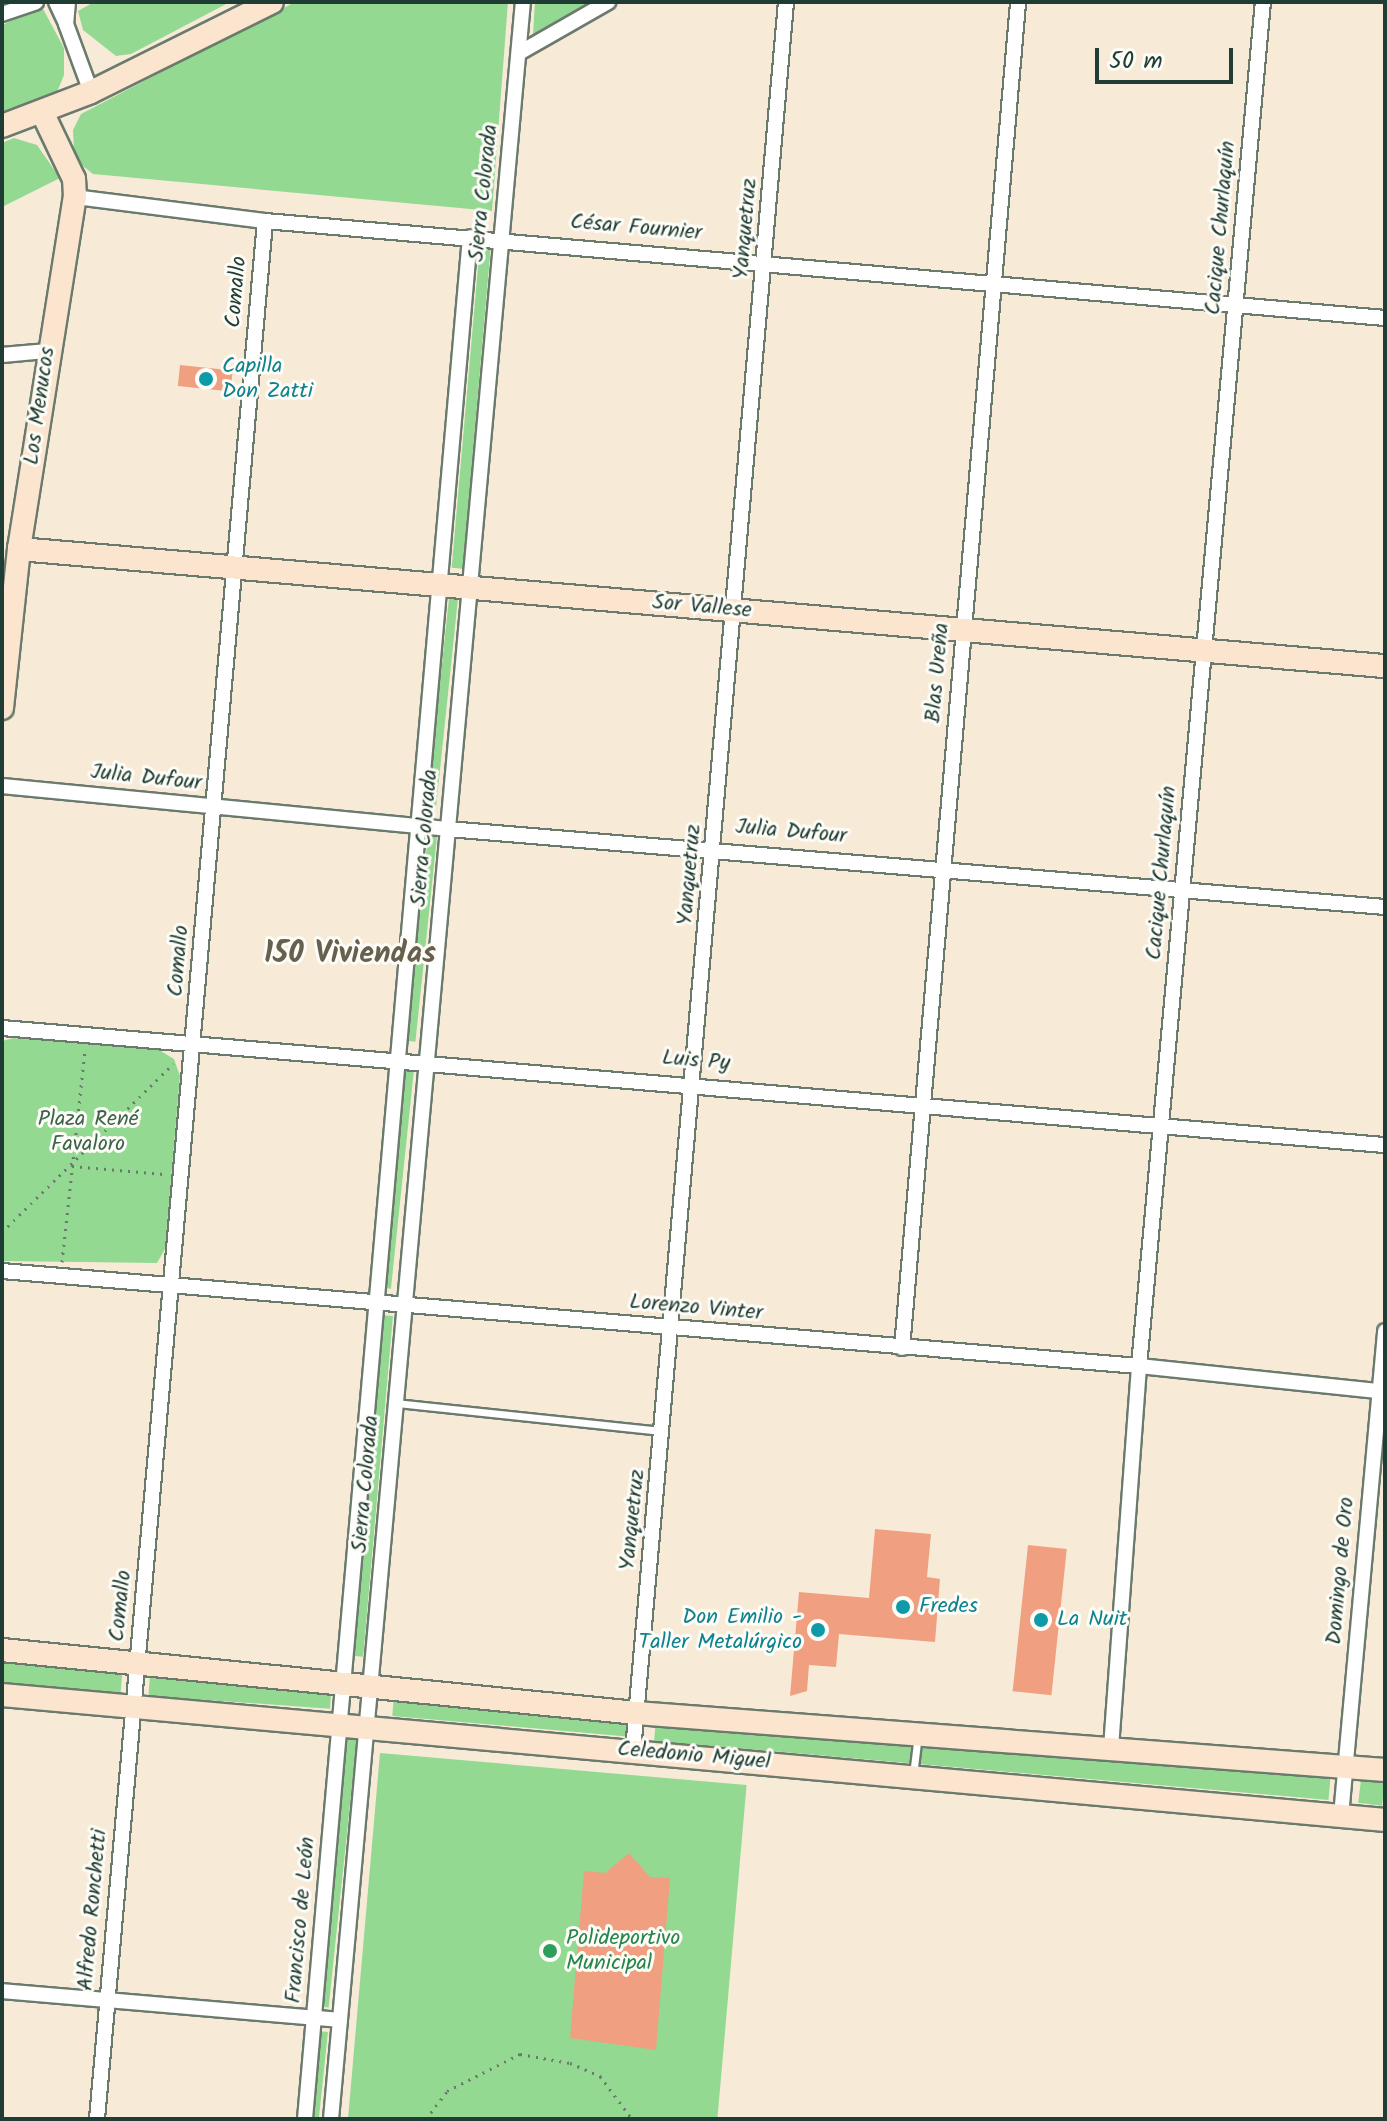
<!DOCTYPE html>
<html>
<head>
<meta charset="utf-8">
<style>
	body { margin:0 }
	#map { position:relative; width:1387px; height:2121px; overflow:hidden; background:#f7ebd8; font-family:Kalam,sans-serif }
	div>[style] { position:absolute }
	[style*='--x'] { left:calc(var(--x)*1px); top:calc(var(--y)*1px); width:calc(var(--w)*1px); rotate:calc(var(--a)*1deg) }
	.green>* { inset:0; background:#93d992; transform-origin:0 0 }
	.building>* { inset:0; background:#f0a080; transform-origin:0 0 }
	.path>* { height:3px; margin-top:-1.5px; transform-origin:0; background:repeating-linear-gradient(90deg,#6b7a6d 0 2px,transparent 0 8px) }
	.roads { filter:drop-shadow(2px 0 #6b7a6d) drop-shadow(-2px 0 #6b7a6d) drop-shadow(0 2px #6b7a6d) drop-shadow(0 -2px #6b7a6d) }
	.lane>* { height:7px; margin:-3.5px; padding:0 3.5px; transform-origin:3.5px; border-radius:3.5px; background:#fff }
	.street>* { height:14px; margin:-7px; padding:0 7px; transform-origin:7px; border-radius:7px; background:#fff }
	.secondary>* { height:22px; margin:-11px; padding:0 11px; transform-origin:11px; border-radius:11px; background:#fce5cf }
	.dots>* { width:22px; height:22px; translate:-50% -50%; box-sizing:border-box; border:4px solid #fdfcf7; border-radius:50% }
	span { translate:-50% -50%; white-space:nowrap; text-align:center; line-height:1.15; -webkit-text-stroke:6px #fdfcf7; paint-order:stroke }
	.street-label { font-size:22px; color:#1f3d34 }
	.culture-label { font-size:22px; color:#0d838f }
	.left { translate:0 -50%; text-align:left }
	.right { translate:-100% -50%; text-align:right }
	.park-label { font-size:22px; color:#3c644c }
	.leisure-label { font-size:22px; color:#27864d }
	.district-label { font-size:30px; color:#68604f; font-weight:700 }
	.frame { position:absolute; inset:0; border:4px solid #1f3d34; pointer-events:none }
	.scale { position:absolute; left:1095px; top:48px; width:138px; height:36px; box-sizing:border-box; border:4px solid #1f3d34; border-top:0; padding-left:10px; font-size:24px; line-height:28px; white-space:nowrap; color:#1f3d34; -webkit-text-stroke:6px #fdfcf7; paint-order:stroke }
</style>
</head>
<body>
<div id="map">
	<div class="green">
		<div style="clip-path:polygon(94px 2px,230px 2px,131px 54px,116px 56px,83px 30px,78px 11px)"></div>
		<div style="clip-path:polygon(295px 2px,508px 2px,492px 211px,93px 174px,83px 166px,74px 151px,73px 130px,81px 114px)"></div>
		<div style="clip-path:polygon(535px 2px,590px 2px,533px 35px)"></div>
		<div style="clip-path:polygon(42px 7px,64px 48px,64px 75px,57px 92px,2px 112px,2px 25px)"></div>
		<div style="clip-path:polygon(14px 138px,37px 145px,60px 178px,2px 207px,2px 143px)"></div>
		<div style="left:480px;top:244px;width:11px;height:325px;rotate:5deg"></div>
		<div style="left:449px;top:598px;width:9px;height:211px;rotate:6deg"></div>
		<div style="left:428px;top:836px;width:9px;height:206px;rotate:6deg"></div>
		<div style="clip-path:polygon(14px 1038px,159px 1050px,174px 1059px,180px 1076px,165px 1249px,157px 1263px,2px 1261px,2px 1041px)"></div>
		<div style="left:404px;top:1069px;width:10px;height:220px;rotate:6deg"></div>
		<div style="left:381px;top:1315px;width:12px;height:342px;rotate:5deg"></div>
		<div style="left:2px;top:1660px;width:121px;height:25px;rotate:5deg"></div>
		<div style="left:150px;top:1674px;width:182px;height:22px;rotate:4deg"></div>
		<div style="left:394px;top:1696px;width:235px;height:20px;rotate:5deg"></div>
		<div style="left:656px;top:1719px;width:677px;height:22px;rotate:5deg"></div>
		<div style="left:347px;top:1737px;width:10px;height:271px;rotate:6deg"></div>
		<div style="left:380px;top:1753px;width:368px;height:367px;rotate:5deg"></div>
		<div style="left:1361px;top:1780px;width:24px;height:23px;rotate:7deg"></div>
		<div style="left:318px;top:2031px;width:10px;height:88px;rotate:6deg"></div>
	</div>
	<div class="building">
		<div style="left:180px;top:365px;width:53px;height:21px;rotate:6deg"></div>
		<div style="clip-path:polygon(875px 1529px,931px 1534px,927px 1577px,940px 1579px,935px 1642px,839px 1634px,836px 1667px,809px 1665px,807px 1691px,790px 1696px,799px 1592px,869px 1598px)"></div>
		<div style="left:1028px;top:1545px;width:39px;height:147px;rotate:6deg"></div>
		<div style="clip-path:polygon(629px 1853px,650px 1877px,670px 1878px,656px 2050px,570px 2038px,584px 1871px,605px 1873px)"></div>
	</div>
	<div class="path">
		<div style="--x:72;--y:1166;--w:92;--a:5"></div>
		<div style="--x:2;--y:1232;--w:240;--a:-44.5"></div>
		<div style="--x:62;--y:1262;--w:213;--a:-83.8"></div>
		<div style="--x:426;--y:2119;--w:35;--a:-53"></div>
		<div style="--x:447;--y:2091;--w:82;--a:-26.9"></div>
		<div style="--x:520;--y:2054;--w:51;--a:10.2"></div>
		<div style="--x:570;--y:2063;--w:33;--a:23"></div>
		<div style="--x:600;--y:2076;--w:54;--a:53.3"></div>
	</div>
	<div class="roads">
		<div class="lane">
			<div style="--x:396;--y:1403;--w:266;--a:6"></div>
			<div style="--x:913;--y:1775;--w:39;--a:-83"></div>
		</div>
		<div class="street">
			<div style="--x:56;--y:2;--w:23;--a:65"></div>
			<div style="--x:68;--y:2;--w:22;--a:95"></div>
			<div style="--x:66;--y:24;--w:72;--a:69.8"></div>
			<div style="--x:2;--y:14;--w:36;--a:-19"></div>
			<div style="--x:519;--y:53;--w:103;--a:-29.8"></div>
			<div style="--x:75;--y:197;--w:192;--a:7.2"></div>
			<div style="--x:265;--y:221;--w:1124;--a:4.95"></div>
			<div style="--x:2;--y:355;--w:45;--a:-5.1"></div>
			<div style="--x:2;--y:786;--w:448;--a:5.5"></div>
			<div style="--x:448;--y:829;--w:940;--a:4.76"></div>
			<div style="--x:2;--y:1028;--w:1388;--a:4.84"></div>
			<div style="--x:2;--y:1271;--w:1141;--a:4.78"></div>
			<div style="--x:1139;--y:1366;--w:247;--a:6"></div>
			<div style="--x:902;--y:1348;--w:1351;--a:-85.07"></div>
			<div style="--x:1111;--y:1748;--w:383;--a:-85.8"></div>
			<div style="--x:1139;--y:1366;--w:1370;--a:-84.81"></div>
			<div style="--x:633;--y:1751;--w:1756;--a:-85"></div>
			<div style="--x:1341;--y:1816;--w:487;--a:-84.8"></div>
			<div style="--x:2;--y:1991;--w:339;--a:4.9"></div>
			<div style="--x:97;--y:2119;--w:1905;--a:-84.94"></div>
			<div style="--x:305;--y:2119;--w:1889;--a:-84.99"></div>
			<div style="--x:331;--y:2119;--w:2126;--a:-84.82"></div>
		</div>
		<div class="secondary">
			<div style="--x:2;--y:126;--w:95;--a:-20.9"></div>
			<div style="--x:91;--y:92;--w:202;--a:-26.4"></div>
			<div style="--x:19;--y:549;--w:1371;--a:4.9"></div>
			<div style="--x:2;--y:708;--w:160;--a:-83.9"></div>
			<div style="--x:19;--y:549;--w:356;--a:-81"></div>
			<div style="--x:75;--y:197;--w:18;--a:-93"></div>
			<div style="--x:74;--y:179;--w:74;--a:-115.5"></div>
			<div style="--x:2;--y:1650;--w:637;--a:5.67"></div>
			<div style="--x:636;--y:1713;--w:751;--a:4.35"></div>
			<div style="--x:2;--y:1695;--w:1389;--a:5.16"></div>
		</div>
	</div>
	<div class="dots">
		<div style="left:206px;top:379px;background:#0f9aa8"></div>
		<div style="left:903px;top:1607px;background:#0f9aa8"></div>
		<div style="left:1041px;top:1620px;background:#0f9aa8"></div>
		<div style="left:818px;top:1630px;background:#0f9aa8"></div>
		<div style="left:550px;top:1951px;background:#2e9e5b"></div>
	</div>
	<div class="street-label">
		<span style="left:484px;top:193px;rotate:-84deg">Sierra Colorada</span>
		<span style="left:636px;top:228px;rotate:5deg">César Fournier</span>
		<span style="left:1221px;top:228px;rotate:-85deg">Cacique Churlaquín</span>
		<span style="left:746px;top:229px;rotate:-85deg">Yanquetruz</span>
		<span style="left:237px;top:292px;rotate:-85deg">Comallo</span>
		<span style="left:40px;top:406px;rotate:-82deg">Los Menucos</span>
		<span style="left:702px;top:607px;rotate:5deg">Sor Vallese</span>
		<span style="left:938px;top:673px;rotate:-85deg">Blas Ureña</span>
		<span style="left:146px;top:778px;rotate:6deg">Julia Dufour</span>
		<span style="left:791px;top:832px;rotate:5deg">Julia Dufour</span>
		<span style="left:425px;top:838px;rotate:-85deg">Sierra Colorada</span>
		<span style="left:1162px;top:873px;rotate:-85deg">Cacique Churlaquín</span>
		<span style="left:690px;top:875px;rotate:-85deg">Yanquetruz</span>
		<span style="left:179px;top:961px;rotate:-85deg">Comallo</span>
		<span style="left:696px;top:1061px;rotate:5deg">Luis Py</span>
		<span style="left:696px;top:1308px;rotate:5deg">Lorenzo Vinter</span>
		<span style="left:366px;top:1484px;rotate:-85deg">Sierra Colorada</span>
		<span style="left:633px;top:1520px;rotate:-84deg">Yanquetruz</span>
		<span style="left:1341px;top:1571px;rotate:-85deg">Domingo de Oro</span>
		<span style="left:121px;top:1606px;rotate:-84deg">Comallo</span>
		<span style="left:694px;top:1756px;rotate:5deg">Celedonio Miguel</span>
		<span style="left:93px;top:1910px;rotate:-85deg">Alfredo Ronchetti</span>
		<span style="left:301px;top:1920px;rotate:-85deg">Francisco de León</span>
	</div>
	<div class="culture-label">
		<span class="left" style="left:222px;top:379px">Capilla<br>Don Zatti</span>
		<span class="left" style="left:919px;top:1607px">Fredes</span>
		<span class="right" style="left:802px;top:1630px">Don Emilio -<br>Taller Metalúrgico</span>
		<span class="left" style="left:1057px;top:1620px">La Nuit</span>
	</div>
	<div class="park-label">
		<span style="left:88px;top:1132px">Plaza René<br>Favaloro</span>
	</div>
	<div class="leisure-label">
		<span class="left" style="left:566px;top:1951px">Polideportivo<br>Municipal</span>
	</div>
	<div class="district-label">
		<span style="left:350px;top:954px">150 Viviendas</span>
	</div>
	<div class="frame"></div>
	<div class="scale">50 m</div>
</div>
</body>
</html>
